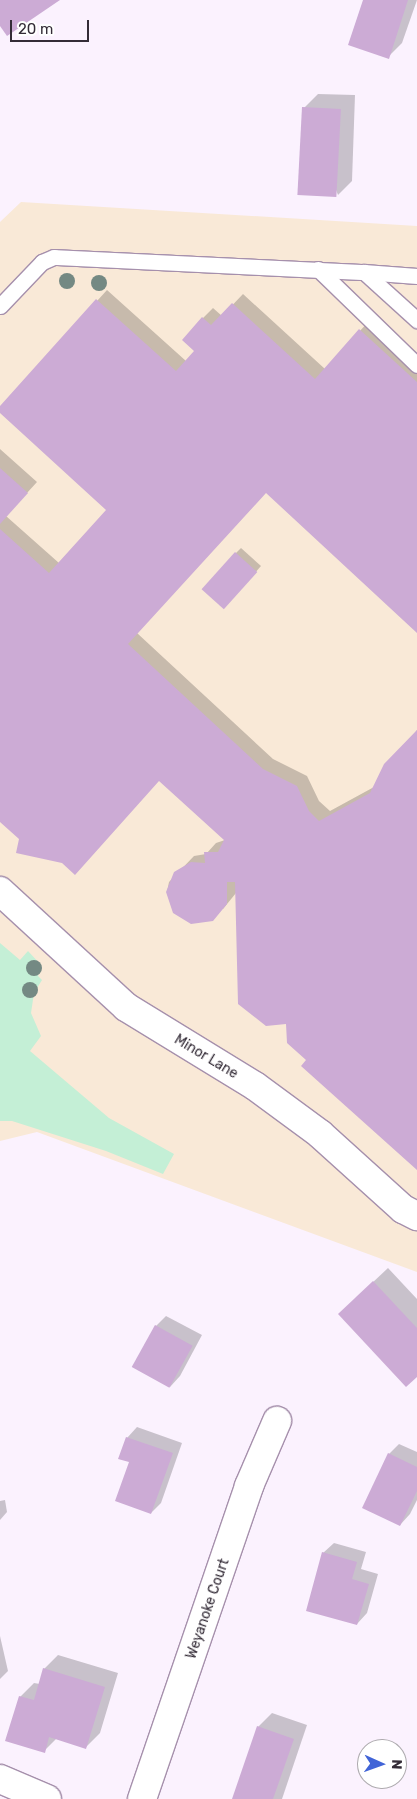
<!DOCTYPE html>
<html>
<head>
<meta charset="utf-8">
<style>
	body { margin:0 }
	#map { position:relative; width:417px; height:1799px; overflow:hidden; background:#fbf2fe; font-family:Rubik,sans-serif }
	div>[style] { position:absolute }
	[style*='--x'] { left:calc(var(--x)*1px); top:calc(var(--y)*1px); width:calc(var(--w)*1px); rotate:calc(var(--a)*1deg) }
	.education>* { inset:0; background:#f9e9d7 }
	.green>* { inset:0; background:#c4efd6 }
	.shadow>* { inset:0; background:#0003 }
	.building>* { inset:0; background:#ccabd5; transform-origin:0 0 }
	.roads { filter:drop-shadow(1px 0 #a690ac) drop-shadow(-1px 0 #a690ac) drop-shadow(0 1px #a690ac) drop-shadow(0 -1px #a690ac) }
	.lane>* { height:15px; margin:-7.5px; padding:0 7.5px; transform-origin:7.5px; border-radius:7.5px; background:#fff }
	.street>* { height:28px; margin:-14px; padding:0 14px; transform-origin:14px; border-radius:14px; background:#fff }
	.primary>* { height:28px; margin:-14px; padding:0 14px; transform-origin:14px; border-radius:14px; background:#fff }
	.trees>* { width:16px; height:16px; margin:-8px; border-radius:50%; background:#748983 }
	span { translate:-50% -50%; white-space:nowrap; text-align:center; line-height:1.15; -webkit-text-stroke:4px #fff; paint-order:stroke }
	.street-label { font-size:14px; color:#342c37 }
	.north { position:absolute; left:357px; top:1739px; width:50px; height:50px; box-sizing:border-box; background:#fff; border:1px solid #aeabaf; border-radius:50%; rotate:92deg; font-size:14px; font-weight:700; line-height:20px; text-align:center; color:#342c37 }
	.north::after { content:''; display:block; margin:auto; width:18px; height:22px; background:#4164d7; clip-path:polygon(50% 0,100% 100%,50% 72%,0 100%) }
	.scale { position:absolute; left:10px; top:20px; width:79px; height:22px; box-sizing:border-box; border:2px solid #342c37; border-top:0; padding-left:6px; font-size:15px; line-height:18px; white-space:nowrap; color:#342c37; -webkit-text-stroke:4px #fff; paint-order:stroke }
</style>
</head>
<body>
<div id="map">
	<div class="education">
		<div style="clip-path:polygon(21px 202px,417px 226px,417px 1272px,37px 1132px,0 1141px,0 222px)"></div>
	</div>
	<div class="green">
		<div style="clip-path:polygon(0 943px,20px 960px,28px 951px,41px 965px,38px 976px,42px 980px,34px 993px,31px 1013px,41px 1036px,30px 1051px,109px 1118px,174px 1154px,163px 1174px,106px 1151px,12px 1121px,0 1121px)"></div>
	</div>
	<div class="shadow">
		<div style="clip-path:polygon(364px 0,417px 0,402px 43px,388px 57px)"></div>
		<div style="clip-path:polygon(318px 94px,355px 95px,352px 181px,338px 195px,304px 108px)"></div>
		<div style="clip-path:polygon(107px 290px,186px 361px,195px 351px,203px 318px,213px 308px,222px 316px,243px 294px,325px 369px,370px 320px,417px 363px,417px 632px,267px 491px,137px 633px,273px 759px,307px 776px,319px 801px,330px 811px,374px 787px,417px 730px,417px 1169px,308px 1060px,287px 1023px,236px 893px,223px 909px,167px 892px,169px 882px,194px 856px,206px 854px,216px 843px,225px 840px,159px 780px,62px 862px,21px 839px,0 820px,0 449px,37px 482px,6px 516px,59px 563px,108px 509px,0 412px,0 408px)"></div>
		<div style="clip-path:polygon(241px 548px,261px 566px,229px 602px,236px 553px)"></div>
		<div style="clip-path:polygon(388px 1268px,417px 1299px,417px 1375px,353px 1301px)"></div>
		<div style="clip-path:polygon(166px 1316px,202px 1335px,180px 1376px,170px 1387px,156px 1326px)"></div>
		<div style="clip-path:polygon(137px 1427px,182px 1443px,161px 1503px,151px 1513px,130px 1462px,127px 1438px)"></div>
		<div style="clip-path:polygon(399px 1444px,417px 1452px,417px 1500px,410px 1514px,400px 1525px,389px 1454px)"></div>
		<div style="clip-path:polygon(5px 1500px,7px 1512px,0 1520px,0 1501px)"></div>
		<div style="clip-path:polygon(334px 1543px,366px 1552px,361px 1569px,378px 1574px,367px 1613px,357px 1624px,323px 1553px)"></div>
		<div style="clip-path:polygon(0 1636px,8px 1671px,0 1679px)"></div>
		<div style="clip-path:polygon(58px 1655px,118px 1673px,100px 1733px,86px 1747px,57px 1738px,44px 1751px,20px 1697px,34px 1683px,40px 1684px,44px 1669px)"></div>
		<div style="clip-path:polygon(272px 1713px,307px 1725px,282px 1799px,233px 1799px,258px 1727px)"></div>
	</div>
	<div class="building">
		<div style="clip-path:polygon(0 0,60px 0,7px 36px,0 26px)"></div>
		<div style="clip-path:polygon(363px 0,408px 0,389px 59px,348px 45px)"></div>
		<div style="left:302px;top:107px;width:39px;height:88px;rotate:3deg"></div>
		<div style="clip-path:polygon(96px 299px,176px 371px,194px 351px,182px 340px,202px 317px,211px 325px,232px 303px,315px 379px,359px 329px,417px 382px,417px 633px,266px 493px,128px 644px,263px 769px,297px 786px,309px 811px,319px 821px,370px 793px,384px 764px,417px 730px,417px 1170px,301px 1066px,306px 1060px,287px 1043px,286px 1024px,266px 1026px,238px 1004px,235px 882px,227px 882px,227px 904px,213px 921px,191px 924px,173px 913px,166px 892px,174px 872px,191px 862px,205px 863px,204px 852px,218px 852px,224px 840px,159px 781px,75px 875px,62px 863px,16px 853px,19px 839px,0 822px,0 529px,49px 573px,106px 510px,0 413px,0 406px)"></div>
		<div style="clip-path:polygon(0 468px,28px 493px,0 524px)"></div>
		<div style="left:235px;top:552px;width:30px;height:50px;rotate:42deg"></div>
		<div style="clip-path:polygon(373px 1281px,417px 1328px,417px 1377px,406px 1387px,338px 1314px)"></div>
		<div style="left:155px;top:1325px;width:43px;height:48px;rotate:29deg"></div>
		<div style="clip-path:polygon(126px 1437px,173px 1453px,151px 1514px,115px 1501px,129px 1462px,118px 1459px)"></div>
		<div style="clip-path:polygon(388px 1453px,417px 1467px,417px 1491px,400px 1526px,362px 1508px)"></div>
		<div style="clip-path:polygon(322px 1552px,357px 1562px,352px 1579px,369px 1584px,357px 1625px,306px 1611px)"></div>
		<div style="clip-path:polygon(43px 1668px,105px 1687px,86px 1749px,49px 1737px,45px 1753px,5px 1741px,19px 1696px,34px 1700px)"></div>
		<div style="clip-path:polygon(257px 1726px,294px 1739px,273px 1799px,232px 1799px)"></div>
	</div>
	<div class="roads">
		<div class="lane">
			<div style="--x:318;--y:269;--w:138;--a:44.1"></div>
			<div style="--x:364;--y:272;--w:53;--a:4.3"></div>
			<div style="--x:0;--y:306;--w:61;--a:-46.3"></div>
			<div style="--x:42;--y:262;--w:13;--a:-23"></div>
			<div style="--x:54;--y:257;--w:310;--a:2.8"></div>
			<div style="--x:364;--y:272;--w:72;--a:42.2"></div>
		</div>
		<div class="street">
			<div style="--x:0;--y:891;--w:171;--a:42.6"></div>
			<div style="--x:126;--y:1007;--w:151;--a:31.5"></div>
			<div style="--x:255;--y:1086;--w:81;--a:36.4"></div>
			<div style="--x:320;--y:1134;--w:112;--a:42.1"></div>
			<div style="--x:403;--y:1209;--w:16;--a:27"></div>
			<div style="--x:142;--y:1799;--w:331;--a:-71.1"></div>
			<div style="--x:249;--y:1486;--w:71;--a:-66.7"></div>
		</div>
		<div class="primary">
			<div style="--x:0;--y:1779;--w:51;--a:23.1"></div>
		</div>
	</div>
	<div class="trees">
		<div style="left:67px;top:281px"></div>
		<div style="left:99px;top:283px"></div>
		<div style="left:34px;top:968px"></div>
		<div style="left:30px;top:990px"></div>
	</div>
	<div class="street-label">
		<span style="left:206px;top:1057px;rotate:31deg">Minor Lane</span>
		<span style="left:208px;top:1609px;rotate:-71deg">Weyanoke Court</span>
	</div>
	<div class="north">N</div>
	<div class="scale">20 m</div>
</div>
</body>
</html>
